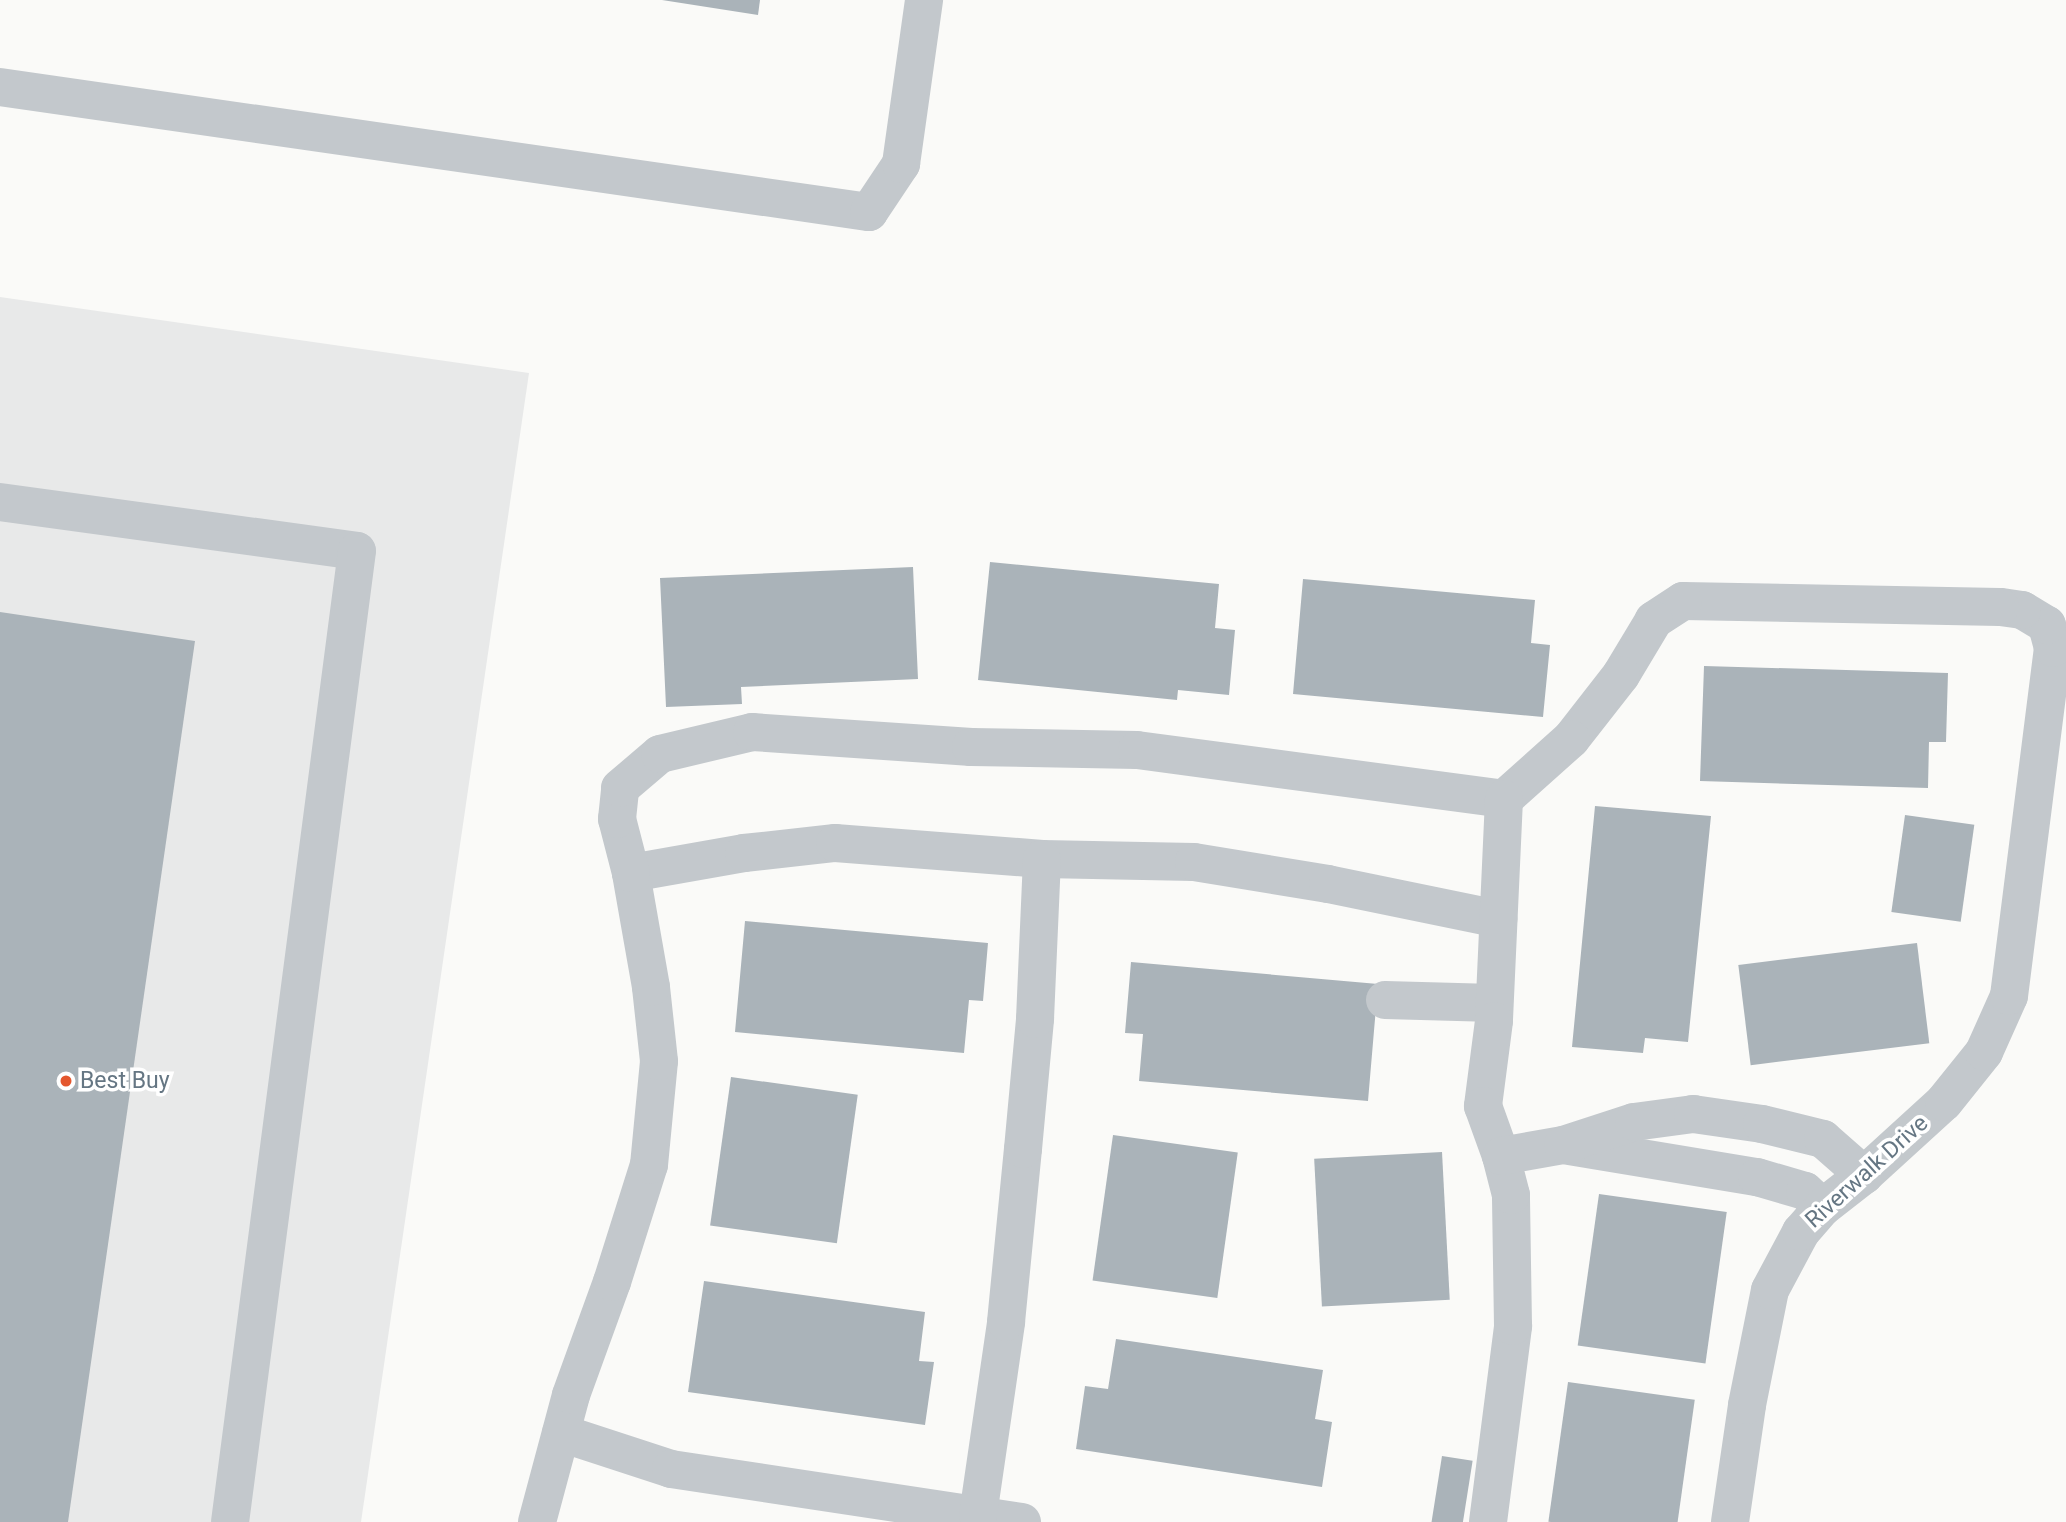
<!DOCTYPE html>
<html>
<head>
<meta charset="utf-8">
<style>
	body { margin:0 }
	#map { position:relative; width:2066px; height:1522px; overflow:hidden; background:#fafaf8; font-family:Roboto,sans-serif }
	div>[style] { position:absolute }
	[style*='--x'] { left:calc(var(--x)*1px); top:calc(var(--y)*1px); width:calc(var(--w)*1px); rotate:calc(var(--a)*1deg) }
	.built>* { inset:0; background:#e8e9e9 }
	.building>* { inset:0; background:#aab3b9; transform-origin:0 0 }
	.minor>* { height:38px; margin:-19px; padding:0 19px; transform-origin:19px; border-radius:19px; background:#c3c8cc }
	.dots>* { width:19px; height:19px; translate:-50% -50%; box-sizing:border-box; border:4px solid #fff; border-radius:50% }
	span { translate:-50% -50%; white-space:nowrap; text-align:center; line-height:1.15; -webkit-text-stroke:7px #fff; paint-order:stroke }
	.poi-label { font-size:23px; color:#657683 }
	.left { translate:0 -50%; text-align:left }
	.street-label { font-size:23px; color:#657683 }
</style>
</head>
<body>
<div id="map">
	<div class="built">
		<div style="clip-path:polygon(0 297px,529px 373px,361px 1522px,0 1522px)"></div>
	</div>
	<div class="building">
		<div style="clip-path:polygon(662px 0,760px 0,758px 15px)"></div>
		<div style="clip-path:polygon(990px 562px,1219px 584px,1215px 628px,1235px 630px,1229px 695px,1178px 690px,1177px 700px,978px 680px)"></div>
		<div style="clip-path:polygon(913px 567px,918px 679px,741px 687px,742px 704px,666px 707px,660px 578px)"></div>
		<div style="clip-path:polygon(1303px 579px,1535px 600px,1531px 643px,1550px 645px,1543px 717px,1293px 694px)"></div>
		<div style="clip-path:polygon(0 612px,195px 641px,68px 1522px,0 1522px)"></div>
		<div style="clip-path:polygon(1704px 666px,1948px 673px,1946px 742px,1929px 742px,1928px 788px,1700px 781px)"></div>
		<div style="clip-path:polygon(1595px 806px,1711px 816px,1688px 1042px,1645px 1038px,1643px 1053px,1572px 1047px)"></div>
		<div style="left:1905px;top:815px;width:70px;height:98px;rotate:8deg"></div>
		<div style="clip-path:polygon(745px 921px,988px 943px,983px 1001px,969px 1000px,964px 1053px,735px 1032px)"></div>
		<div style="left:1917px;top:943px;width:101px;height:180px;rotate:83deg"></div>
		<div style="clip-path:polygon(1131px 962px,1378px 984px,1368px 1101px,1139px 1081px,1143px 1034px,1125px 1033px)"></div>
		<div style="left:731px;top:1077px;width:128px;height:150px;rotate:8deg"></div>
		<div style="left:1113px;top:1135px;width:126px;height:147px;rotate:8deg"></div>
		<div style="left:1442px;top:1152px;width:148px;height:128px;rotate:87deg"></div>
		<div style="left:1599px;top:1194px;width:129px;height:153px;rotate:8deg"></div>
		<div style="clip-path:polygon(704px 1281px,925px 1312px,919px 1361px,934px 1362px,925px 1425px,688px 1392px)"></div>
		<div style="clip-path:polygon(1116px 1339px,1323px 1370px,1315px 1419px,1332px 1422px,1322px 1487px,1076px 1449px,1085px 1386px,1108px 1389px)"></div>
		<div style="left:1568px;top:1382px;width:128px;height:141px;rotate:8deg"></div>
		<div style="left:1442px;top:1456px;width:31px;height:67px;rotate:9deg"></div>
	</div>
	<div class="minor">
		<div style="--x:0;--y:87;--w:878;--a:8.19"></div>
		<div style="--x:869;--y:212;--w:58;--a:-56.3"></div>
		<div style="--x:901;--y:164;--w:166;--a:-82"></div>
		<div style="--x:0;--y:502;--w:360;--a:7.8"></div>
		<div style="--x:357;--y:551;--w:979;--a:97.45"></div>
		<div style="--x:631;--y:873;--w:115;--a:-10"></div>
		<div style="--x:744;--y:853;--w:92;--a:-6.3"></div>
		<div style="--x:835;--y:843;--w:208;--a:4.4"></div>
		<div style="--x:1042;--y:859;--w:152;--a:1.1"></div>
		<div style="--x:1194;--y:862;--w:136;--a:9.3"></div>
		<div style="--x:1328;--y:884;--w:174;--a:11.6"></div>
		<div style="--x:1385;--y:1000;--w:109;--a:1.6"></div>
		<div style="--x:1569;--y:1146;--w:191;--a:9.4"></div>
		<div style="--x:1757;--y:1177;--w:50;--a:16.3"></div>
		<div style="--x:1805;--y:1191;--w:24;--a:42"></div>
		<div style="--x:561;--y:1433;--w:116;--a:18.1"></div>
		<div style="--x:671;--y:1469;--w:355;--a:8.6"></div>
		<div style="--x:978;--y:1515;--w:195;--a:-81.7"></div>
		<div style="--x:1006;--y:1322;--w:174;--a:-84.4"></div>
		<div style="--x:1023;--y:1149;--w:131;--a:-84.7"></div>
		<div style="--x:1035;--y:1019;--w:160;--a:-87.5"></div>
		<div style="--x:537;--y:1522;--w:131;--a:-75"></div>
		<div style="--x:571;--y:1395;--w:120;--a:-70.1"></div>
		<div style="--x:612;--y:1282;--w:123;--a:-72.5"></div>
		<div style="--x:649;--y:1165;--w:104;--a:-84.5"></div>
		<div style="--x:659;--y:1061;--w:74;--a:-96.2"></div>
		<div style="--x:651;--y:987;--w:116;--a:-100"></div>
		<div style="--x:631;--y:873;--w:56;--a:-104.5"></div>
		<div style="--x:617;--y:819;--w:31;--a:-84"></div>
		<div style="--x:620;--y:788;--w:52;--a:-40.4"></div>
		<div style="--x:660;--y:754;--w:95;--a:-13.4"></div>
		<div style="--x:752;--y:732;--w:220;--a:3.9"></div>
		<div style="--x:971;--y:747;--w:166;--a:1"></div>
		<div style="--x:1137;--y:750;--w:370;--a:7.6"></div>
		<div style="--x:1488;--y:1522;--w:198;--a:-82.7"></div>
		<div style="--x:1513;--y:1326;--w:131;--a:-90.9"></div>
		<div style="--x:1511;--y:1195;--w:40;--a:-104.4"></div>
		<div style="--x:1730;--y:1522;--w:118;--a:-81.7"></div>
		<div style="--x:1747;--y:1405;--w:117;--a:-78.7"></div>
		<div style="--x:1770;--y:1290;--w:66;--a:-61.9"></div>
		<div style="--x:1801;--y:1232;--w:33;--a:-49"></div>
		<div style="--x:1823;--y:1207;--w:52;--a:-38"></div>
		<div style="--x:1864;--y:1175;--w:108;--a:-42.4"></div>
		<div style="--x:1944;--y:1102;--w:64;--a:-51.3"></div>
		<div style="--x:1984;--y:1052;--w:61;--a:-65.9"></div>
		<div style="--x:2009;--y:996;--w:351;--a:-82.8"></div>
		<div style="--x:2053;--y:648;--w:24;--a:-105"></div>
		<div style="--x:2047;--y:625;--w:29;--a:-149"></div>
		<div style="--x:2022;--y:610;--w:22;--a:-172"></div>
		<div style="--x:2000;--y:607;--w:317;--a:-178.9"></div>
		<div style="--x:1683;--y:601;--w:35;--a:147"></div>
		<div style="--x:1654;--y:620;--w:64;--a:121"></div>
		<div style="--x:1621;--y:675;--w:81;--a:128"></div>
		<div style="--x:1571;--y:739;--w:90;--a:138.2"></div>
		<div style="--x:1504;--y:799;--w:222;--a:92.6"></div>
		<div style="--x:1494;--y:1021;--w:86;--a:97.4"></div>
		<div style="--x:1483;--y:1106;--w:53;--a:70.2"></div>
		<div style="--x:1501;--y:1156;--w:63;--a:-10.1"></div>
		<div style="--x:1563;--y:1145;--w:75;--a:-17.9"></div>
		<div style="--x:1634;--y:1122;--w:60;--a:-7.7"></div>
		<div style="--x:1693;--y:1114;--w:70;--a:8.2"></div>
		<div style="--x:1762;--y:1124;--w:63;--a:13.8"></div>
		<div style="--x:1823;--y:1139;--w:55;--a:41.3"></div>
	</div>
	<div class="dots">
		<div style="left:66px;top:1081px;background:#e4572e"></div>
	</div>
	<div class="poi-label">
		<span class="left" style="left:80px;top:1081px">Best Buy</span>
	</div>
	<div class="street-label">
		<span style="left:1867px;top:1172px;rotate:-42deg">Riverwalk Drive</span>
	</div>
</div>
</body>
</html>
